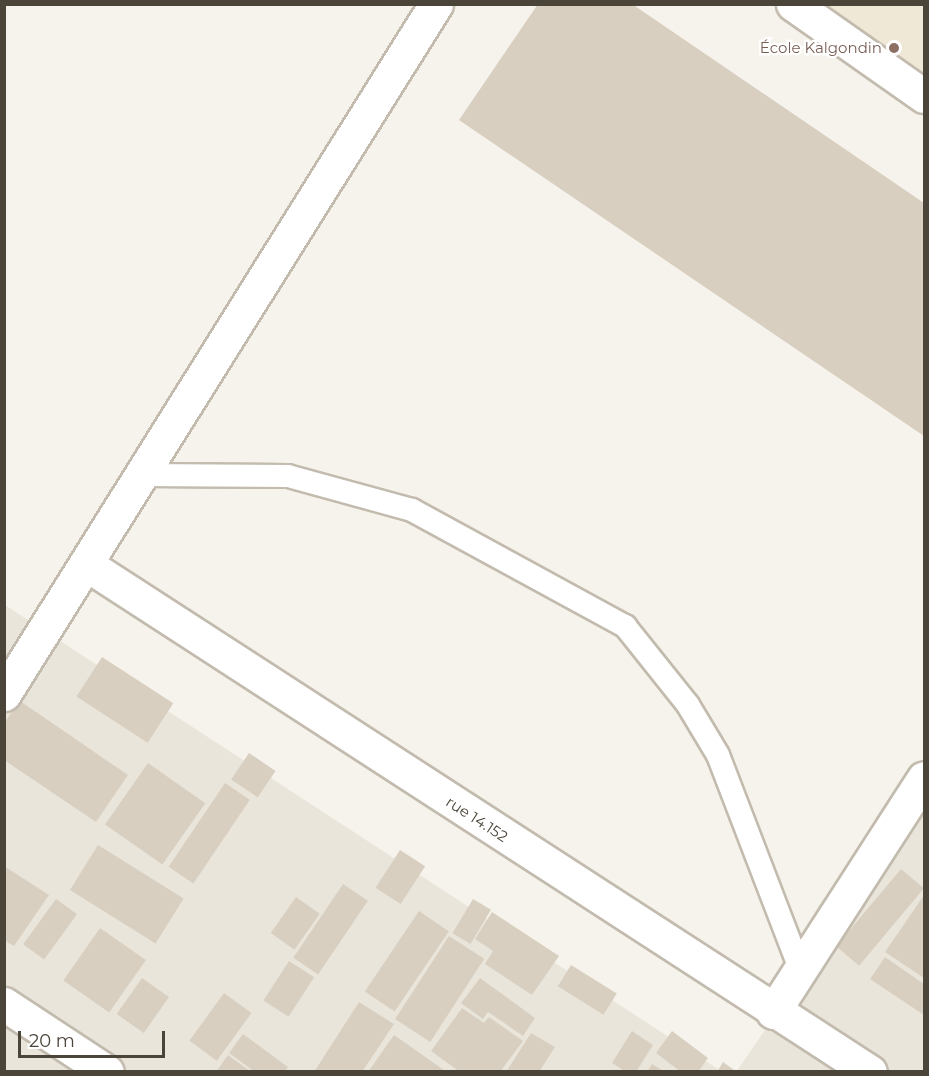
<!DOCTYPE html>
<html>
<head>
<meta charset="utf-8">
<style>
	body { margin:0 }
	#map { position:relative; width:929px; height:1076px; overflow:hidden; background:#f6f3ec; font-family:Montserrat,sans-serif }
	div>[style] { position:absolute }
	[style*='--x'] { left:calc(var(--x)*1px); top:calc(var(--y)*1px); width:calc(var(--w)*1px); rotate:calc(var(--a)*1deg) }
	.residential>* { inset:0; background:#eae5da }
	.education>* { inset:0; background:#efe8d6 }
	.building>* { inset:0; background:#d8cfc1; transform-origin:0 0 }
	.roads { filter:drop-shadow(2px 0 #c2bbae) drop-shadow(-2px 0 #c2bbae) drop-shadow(0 2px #c2bbae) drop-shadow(0 -2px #c2bbae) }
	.lane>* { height:22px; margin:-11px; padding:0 11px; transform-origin:11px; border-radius:11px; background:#fff }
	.street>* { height:33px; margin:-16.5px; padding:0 16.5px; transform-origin:16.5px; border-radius:16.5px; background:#fff }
	.dots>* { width:16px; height:16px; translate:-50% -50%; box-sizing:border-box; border:3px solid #fff; border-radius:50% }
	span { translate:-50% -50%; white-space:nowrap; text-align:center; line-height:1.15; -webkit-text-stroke:4.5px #fff; paint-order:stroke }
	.education-label { font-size:15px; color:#785e54 }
	.right { translate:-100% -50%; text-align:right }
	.street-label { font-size:15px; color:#4b4439 }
	.frame { position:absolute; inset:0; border:6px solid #4b4439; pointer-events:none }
	.scale { position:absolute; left:18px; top:1031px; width:147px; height:27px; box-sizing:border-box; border:3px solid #4b4439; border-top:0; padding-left:8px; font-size:18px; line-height:21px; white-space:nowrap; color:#4b4439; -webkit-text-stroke:4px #fff; paint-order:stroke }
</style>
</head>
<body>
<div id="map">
	<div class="residential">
		<div style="clip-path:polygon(5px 605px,721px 1071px,5px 1071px)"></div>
		<div style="clip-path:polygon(924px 796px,924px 1071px,737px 1071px)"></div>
	</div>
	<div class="education">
		<div style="clip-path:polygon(802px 5px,924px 5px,924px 91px)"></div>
	</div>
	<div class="building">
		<div style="clip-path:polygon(538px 4px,632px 4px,924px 203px,924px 436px,459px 120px)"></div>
		<div style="left:102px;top:657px;width:85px;height:47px;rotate:33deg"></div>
		<div style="clip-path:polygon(20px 701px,128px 775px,96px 822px,4px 760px,4px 723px)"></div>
		<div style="left:249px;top:753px;width:32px;height:32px;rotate:34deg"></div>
		<div style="left:148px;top:763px;width:70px;height:75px;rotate:35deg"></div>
		<div style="left:225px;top:783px;width:30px;height:101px;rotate:34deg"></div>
		<div style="left:98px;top:845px;width:101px;height:53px;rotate:32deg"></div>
		<div style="left:400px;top:850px;width:30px;height:45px;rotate:33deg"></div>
		<div style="clip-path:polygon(4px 866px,49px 895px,14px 946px,4px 940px)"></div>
		<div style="left:901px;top:869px;width:30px;height:101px;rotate:40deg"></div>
		<div style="left:343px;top:884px;width:30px;height:89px;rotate:34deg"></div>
		<div style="clip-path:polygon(924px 895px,924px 978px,885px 952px)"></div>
		<div style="left:296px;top:897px;width:29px;height:44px;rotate:35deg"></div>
		<div style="left:56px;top:899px;width:26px;height:56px;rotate:36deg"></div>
		<div style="left:473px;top:899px;width:21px;height:40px;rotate:31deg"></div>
		<div style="left:419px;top:911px;width:36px;height:97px;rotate:34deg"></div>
		<div style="clip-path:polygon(492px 912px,559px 956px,532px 995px,485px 964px,493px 951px,475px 939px)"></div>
		<div style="left:100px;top:928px;width:56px;height:64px;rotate:35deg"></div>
		<div style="left:449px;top:936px;width:42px;height:99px;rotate:33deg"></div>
		<div style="clip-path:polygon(885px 957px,924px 984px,924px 1015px,870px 979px)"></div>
		<div style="left:289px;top:961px;width:30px;height:47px;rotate:33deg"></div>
		<div style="left:571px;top:965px;width:54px;height:25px;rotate:32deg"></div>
		<div style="left:142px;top:978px;width:33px;height:44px;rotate:35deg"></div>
		<div style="clip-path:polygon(480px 978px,535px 1018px,523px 1036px,488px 1012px,483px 1019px,461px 1003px)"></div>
		<div style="left:224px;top:993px;width:34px;height:59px;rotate:36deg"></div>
		<div style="clip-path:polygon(359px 1002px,394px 1024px,362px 1072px,314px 1072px)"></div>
		<div style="clip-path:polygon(462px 1008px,484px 1023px,489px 1017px,523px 1041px,500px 1072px,460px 1072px,431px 1051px)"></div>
		<div style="clip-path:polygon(632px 1031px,653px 1045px,636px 1072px,626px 1072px,612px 1063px)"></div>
		<div style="clip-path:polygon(672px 1031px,708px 1058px,698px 1072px,681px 1072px,656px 1053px)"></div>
		<div style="clip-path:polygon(531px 1033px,555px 1047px,539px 1072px,506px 1072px)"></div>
		<div style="clip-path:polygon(243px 1034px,288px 1067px,285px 1072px,255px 1072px,229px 1053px)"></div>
		<div style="clip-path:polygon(394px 1035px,444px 1070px,368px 1072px)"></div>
		<div style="clip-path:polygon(228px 1055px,251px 1072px,216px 1072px)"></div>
		<div style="clip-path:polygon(723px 1062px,737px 1072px,717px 1072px)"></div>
		<div style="clip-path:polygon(652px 1064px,665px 1072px,647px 1072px)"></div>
	</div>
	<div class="roads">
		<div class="lane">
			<div style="--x:142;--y:475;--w:146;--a:0.4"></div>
			<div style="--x:288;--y:476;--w:129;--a:15.3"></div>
			<div style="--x:412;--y:510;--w:243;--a:28.6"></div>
			<div style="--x:625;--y:626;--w:101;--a:51.4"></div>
			<div style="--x:688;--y:705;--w:58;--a:59"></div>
			<div style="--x:718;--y:755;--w:229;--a:69"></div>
		</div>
		<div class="street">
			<div style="--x:793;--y:4;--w:160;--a:35.1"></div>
			<div style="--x:86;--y:564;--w:934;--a:32.94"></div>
			<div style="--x:4;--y:694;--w:814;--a:-57.95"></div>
			<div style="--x:4;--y:1004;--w:123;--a:33.4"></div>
			<div style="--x:773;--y:1012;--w:278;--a:-57.2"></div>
		</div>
	</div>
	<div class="dots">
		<div style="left:894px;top:48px;background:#8d6e63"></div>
	</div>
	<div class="education-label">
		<span class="right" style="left:882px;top:48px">École Kalgondin</span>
	</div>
	<div class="street-label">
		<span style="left:477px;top:819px;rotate:33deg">rue 14.152</span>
	</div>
	<div class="frame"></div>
	<div class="scale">20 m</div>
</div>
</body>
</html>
